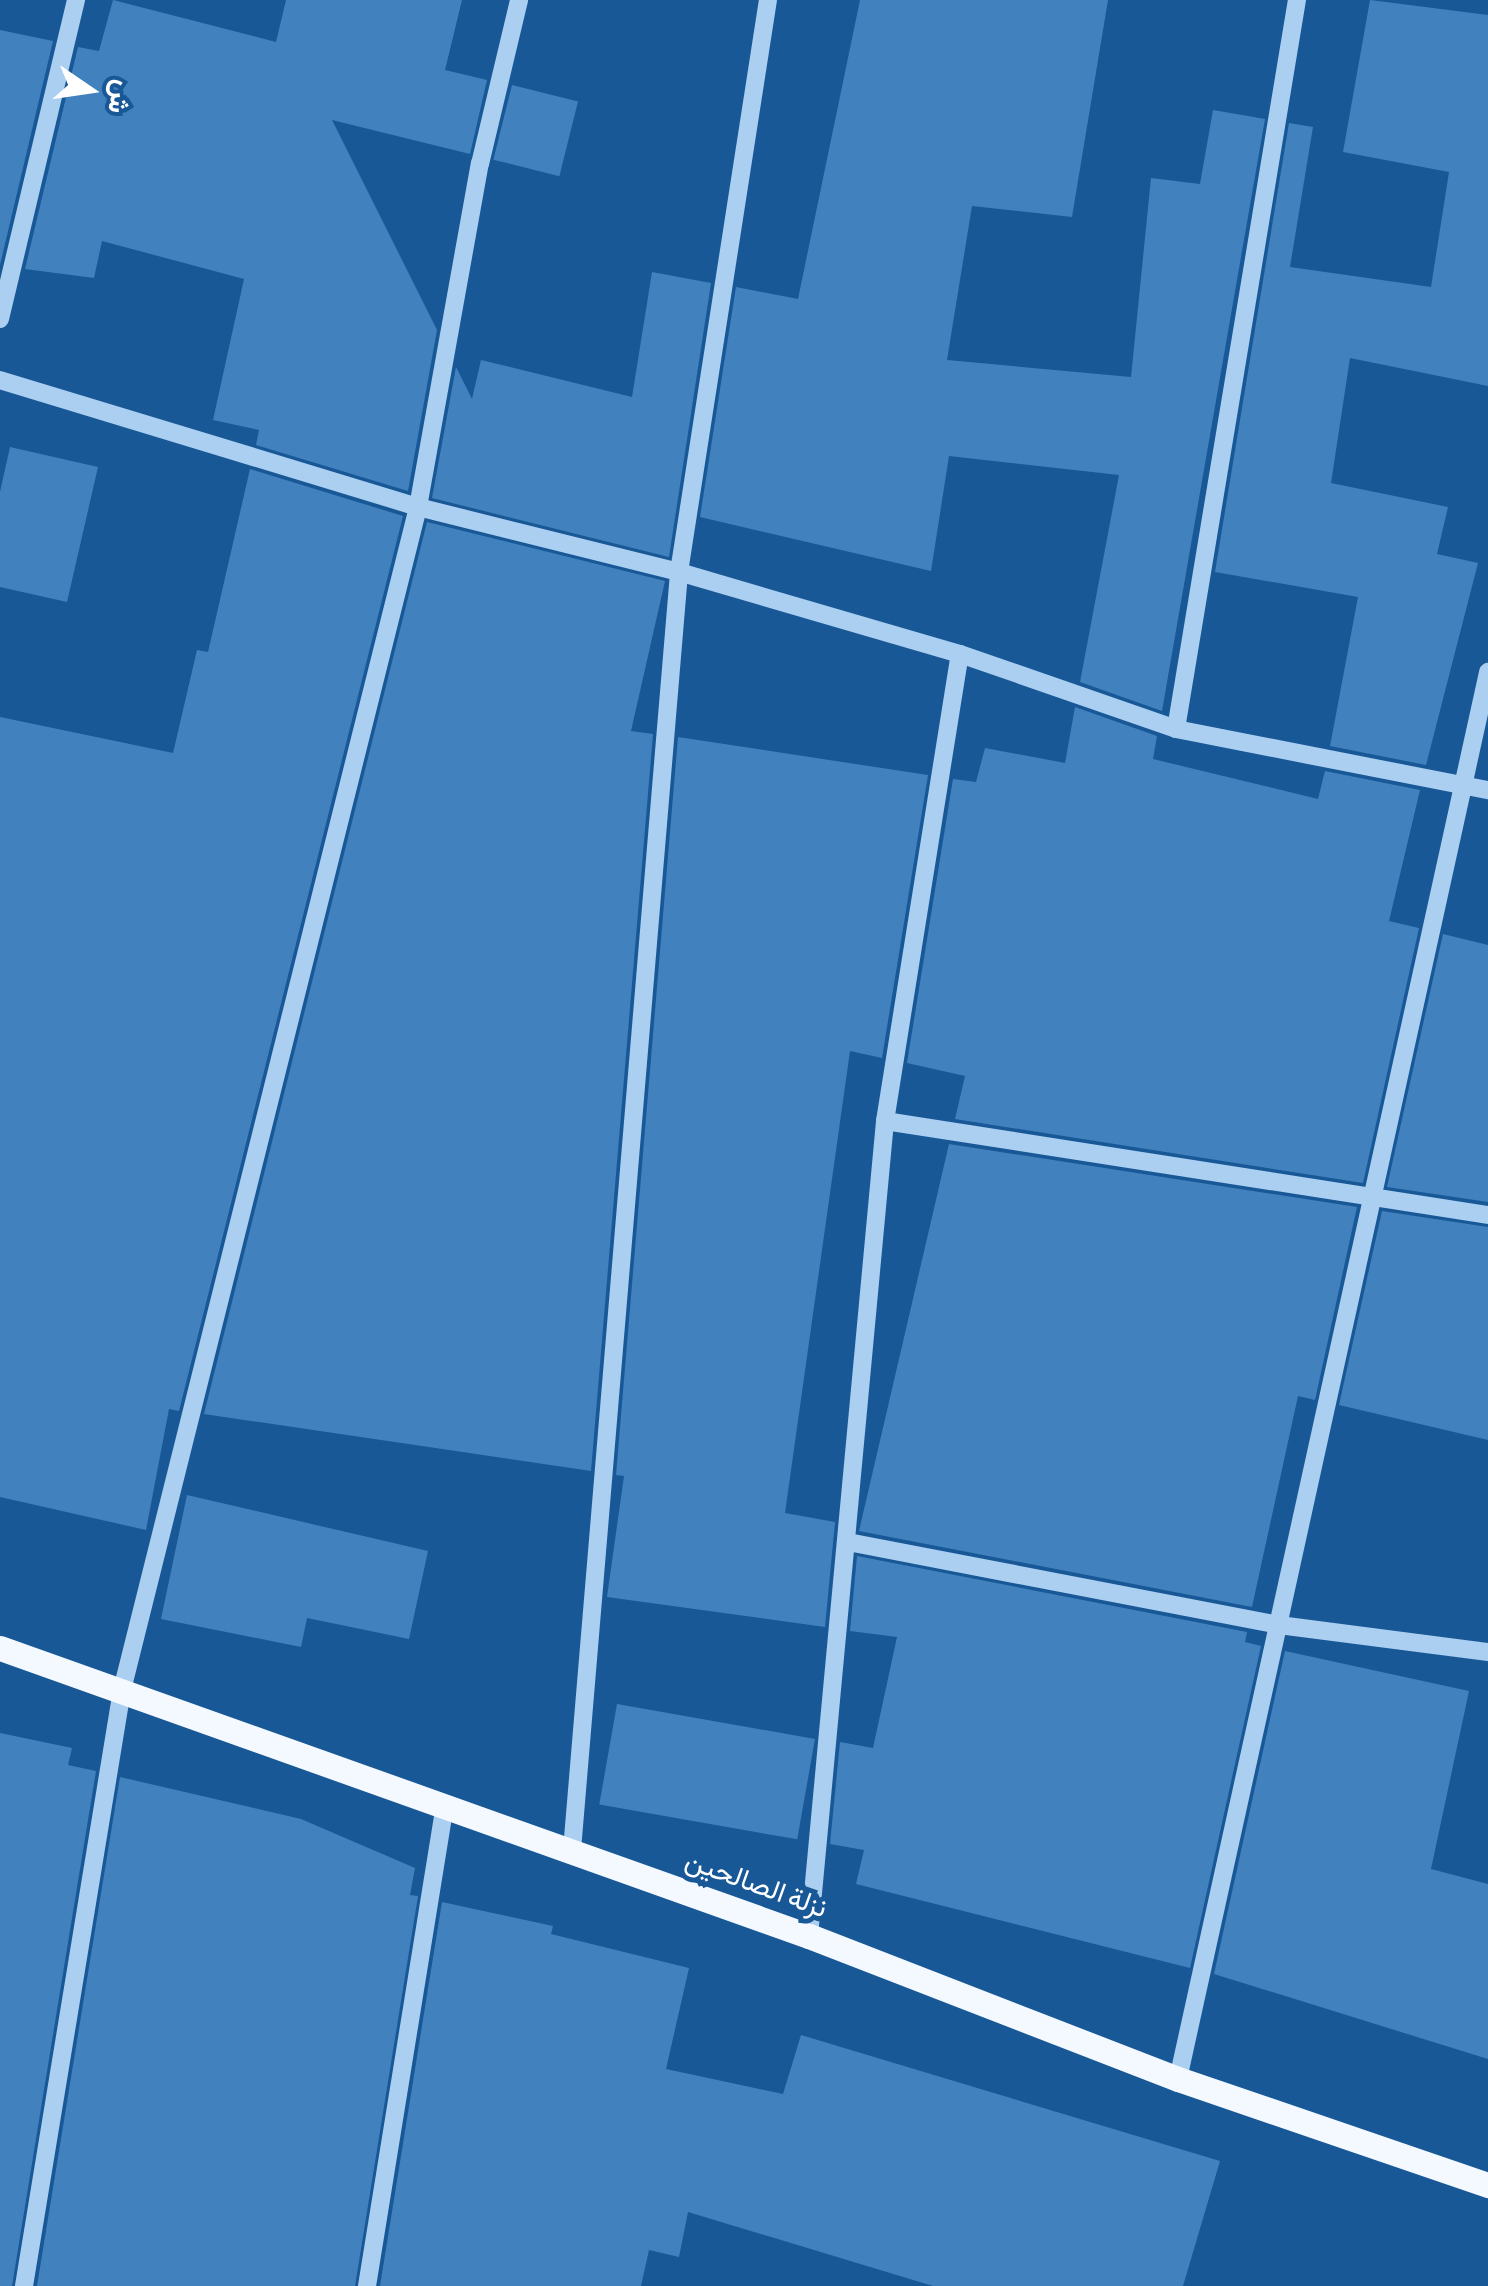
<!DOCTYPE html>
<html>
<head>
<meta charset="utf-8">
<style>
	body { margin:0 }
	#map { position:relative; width:1488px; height:2286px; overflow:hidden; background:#185897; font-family:"Sofia Sans Condensed",Vazirmatn,sans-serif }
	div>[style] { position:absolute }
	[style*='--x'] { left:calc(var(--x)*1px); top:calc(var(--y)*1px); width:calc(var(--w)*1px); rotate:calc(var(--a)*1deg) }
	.building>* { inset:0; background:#4181be; transform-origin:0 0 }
	.minor>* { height:18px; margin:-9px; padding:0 9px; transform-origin:9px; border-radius:9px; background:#abcff1 }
	.major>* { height:25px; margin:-12.5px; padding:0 12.5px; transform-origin:12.5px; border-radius:12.5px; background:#f4f9ff }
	span { translate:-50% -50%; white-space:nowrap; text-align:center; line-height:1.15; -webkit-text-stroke:10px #185897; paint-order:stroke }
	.street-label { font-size:28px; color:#fff }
	.north { position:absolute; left:40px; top:40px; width:100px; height:100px; -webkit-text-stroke:8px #185897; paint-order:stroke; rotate:103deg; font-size:28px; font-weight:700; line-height:40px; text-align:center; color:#fff }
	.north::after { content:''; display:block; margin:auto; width:35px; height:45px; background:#fff; clip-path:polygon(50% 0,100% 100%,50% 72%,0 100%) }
</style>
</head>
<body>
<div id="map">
	<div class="building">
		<div style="clip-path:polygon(113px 0,276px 42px,286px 0,462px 0,445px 70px,487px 80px,470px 154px,332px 120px,437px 330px,408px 491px,256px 445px,259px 430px,213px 420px,244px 279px,102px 241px,94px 278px,25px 269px,78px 47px,99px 51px)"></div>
		<div style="clip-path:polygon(860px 0,1108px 0,1072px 217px,972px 206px,947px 360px,1131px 377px,1151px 178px,1200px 184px,1213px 110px,1265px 119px,1162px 711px,1080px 682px,1119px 475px,949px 456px,931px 571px,700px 517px,736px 287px,798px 299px)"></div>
		<div style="clip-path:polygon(1370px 0,1488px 15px,1488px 386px,1350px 358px,1331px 483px,1448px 507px,1437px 554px,1478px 563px,1426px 765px,1330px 746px,1358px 597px,1215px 572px,1289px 123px,1313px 127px,1290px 267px,1431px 287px,1449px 172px,1343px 152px)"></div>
		<div style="clip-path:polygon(0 30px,53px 41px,0 265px)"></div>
		<div style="left:512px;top:85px;width:68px;height:77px;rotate:14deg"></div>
		<div style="clip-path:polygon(652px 272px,711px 283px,669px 557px,432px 498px,456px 367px,472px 399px,481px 360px,632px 397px)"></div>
		<div style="clip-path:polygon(10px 447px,98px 467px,67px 602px,0 587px,0 492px)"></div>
		<div style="clip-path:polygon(250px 469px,403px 516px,179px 1411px,169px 1409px,146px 1530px,0 1497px,0 717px,173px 753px,197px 650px,208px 652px)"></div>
		<div style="clip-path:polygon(427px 522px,665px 581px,631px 731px,653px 734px,591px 1471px,204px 1414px)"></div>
		<div style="clip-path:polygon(1075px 707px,1157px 736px,1153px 759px,1318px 799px,1325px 771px,1420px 790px,1389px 921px,1419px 928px,1363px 1183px,955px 1119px,965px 1076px,907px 1063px,953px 779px,976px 782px,985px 748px,1065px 763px)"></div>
		<div style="clip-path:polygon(678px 737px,928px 775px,882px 1058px,850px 1051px,785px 1513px,835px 1522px,825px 1627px,607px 1597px,624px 1476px,616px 1475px)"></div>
		<div style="clip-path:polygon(1443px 934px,1488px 945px,1488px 1202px,1387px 1187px)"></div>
		<div style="clip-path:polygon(949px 1144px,1357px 1207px,1315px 1400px,1298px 1396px,1252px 1607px,859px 1531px)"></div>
		<div style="clip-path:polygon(1382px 1211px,1488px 1227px,1488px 1440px,1339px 1405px)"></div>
		<div style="clip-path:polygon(187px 1495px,428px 1551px,409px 1639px,307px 1618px,301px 1647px,161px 1619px)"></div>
		<div style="clip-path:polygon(857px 1556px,1247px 1632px,1245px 1642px,1261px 1646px,1190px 1968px,856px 1884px,864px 1850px,830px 1844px,840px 1742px,873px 1748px,897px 1637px,850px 1631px)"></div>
		<div style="clip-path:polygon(1285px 1651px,1469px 1691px,1431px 1869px,1488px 1884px,1488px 2059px,1214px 1974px)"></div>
		<div style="left:617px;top:1704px;width:201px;height:102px;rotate:10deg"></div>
		<div style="clip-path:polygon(0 1733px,72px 1748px,68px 1765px,96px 1771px,12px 2286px,0 2286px)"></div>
		<div style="clip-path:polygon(120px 1777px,301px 1819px,415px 1868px,410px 1895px,418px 1896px,355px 2286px,37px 2286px)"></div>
		<div style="clip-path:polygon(442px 1902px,553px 1926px,551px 1934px,689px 1968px,666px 2069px,783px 2094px,801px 2035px,1220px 2161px,1183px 2286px,933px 2286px,688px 2212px,679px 2257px,649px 2250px,641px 2286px,380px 2286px)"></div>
	</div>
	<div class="minor">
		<div style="--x:0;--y:319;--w:328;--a:-76.6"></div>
		<div style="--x:0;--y:380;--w:437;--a:16.9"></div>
		<div style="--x:418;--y:507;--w:269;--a:14"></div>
		<div style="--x:679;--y:572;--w:293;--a:16.3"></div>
		<div style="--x:960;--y:654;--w:229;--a:19.1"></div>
		<div style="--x:1176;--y:729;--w:318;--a:11.1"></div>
		<div style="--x:1176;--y:729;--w:739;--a:-80.58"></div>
		<div style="--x:885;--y:1121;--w:610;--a:8.86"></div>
		<div style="--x:848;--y:1542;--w:439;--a:10.9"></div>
		<div style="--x:1279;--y:1625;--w:211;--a:7.4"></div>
		<div style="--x:572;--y:1850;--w:1282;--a:-85.21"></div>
		<div style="--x:679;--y:572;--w:579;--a:-81.16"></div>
		<div style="--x:809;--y:1936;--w:819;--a:-84.67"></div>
		<div style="--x:885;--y:1121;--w:473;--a:-80.9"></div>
		<div style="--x:1178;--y:2079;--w:1441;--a:-77.57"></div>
		<div style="--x:24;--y:2286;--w:604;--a:-80.66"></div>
		<div style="--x:122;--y:1690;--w:1219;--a:-75.95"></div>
		<div style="--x:418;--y:507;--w:349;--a:-79.8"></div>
		<div style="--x:480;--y:164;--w:169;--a:-76.6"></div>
		<div style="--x:367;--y:2286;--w:487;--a:-80.8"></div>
	</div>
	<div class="major">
		<div style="--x:0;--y:1648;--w:859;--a:19.6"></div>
		<div style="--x:809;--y:1936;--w:396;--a:21.2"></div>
		<div style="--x:1178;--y:2079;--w:328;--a:18.9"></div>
	</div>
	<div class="street-label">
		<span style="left:756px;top:1885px;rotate:20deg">نزلة الصالحين</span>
	</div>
	<div class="north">ش</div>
</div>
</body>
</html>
